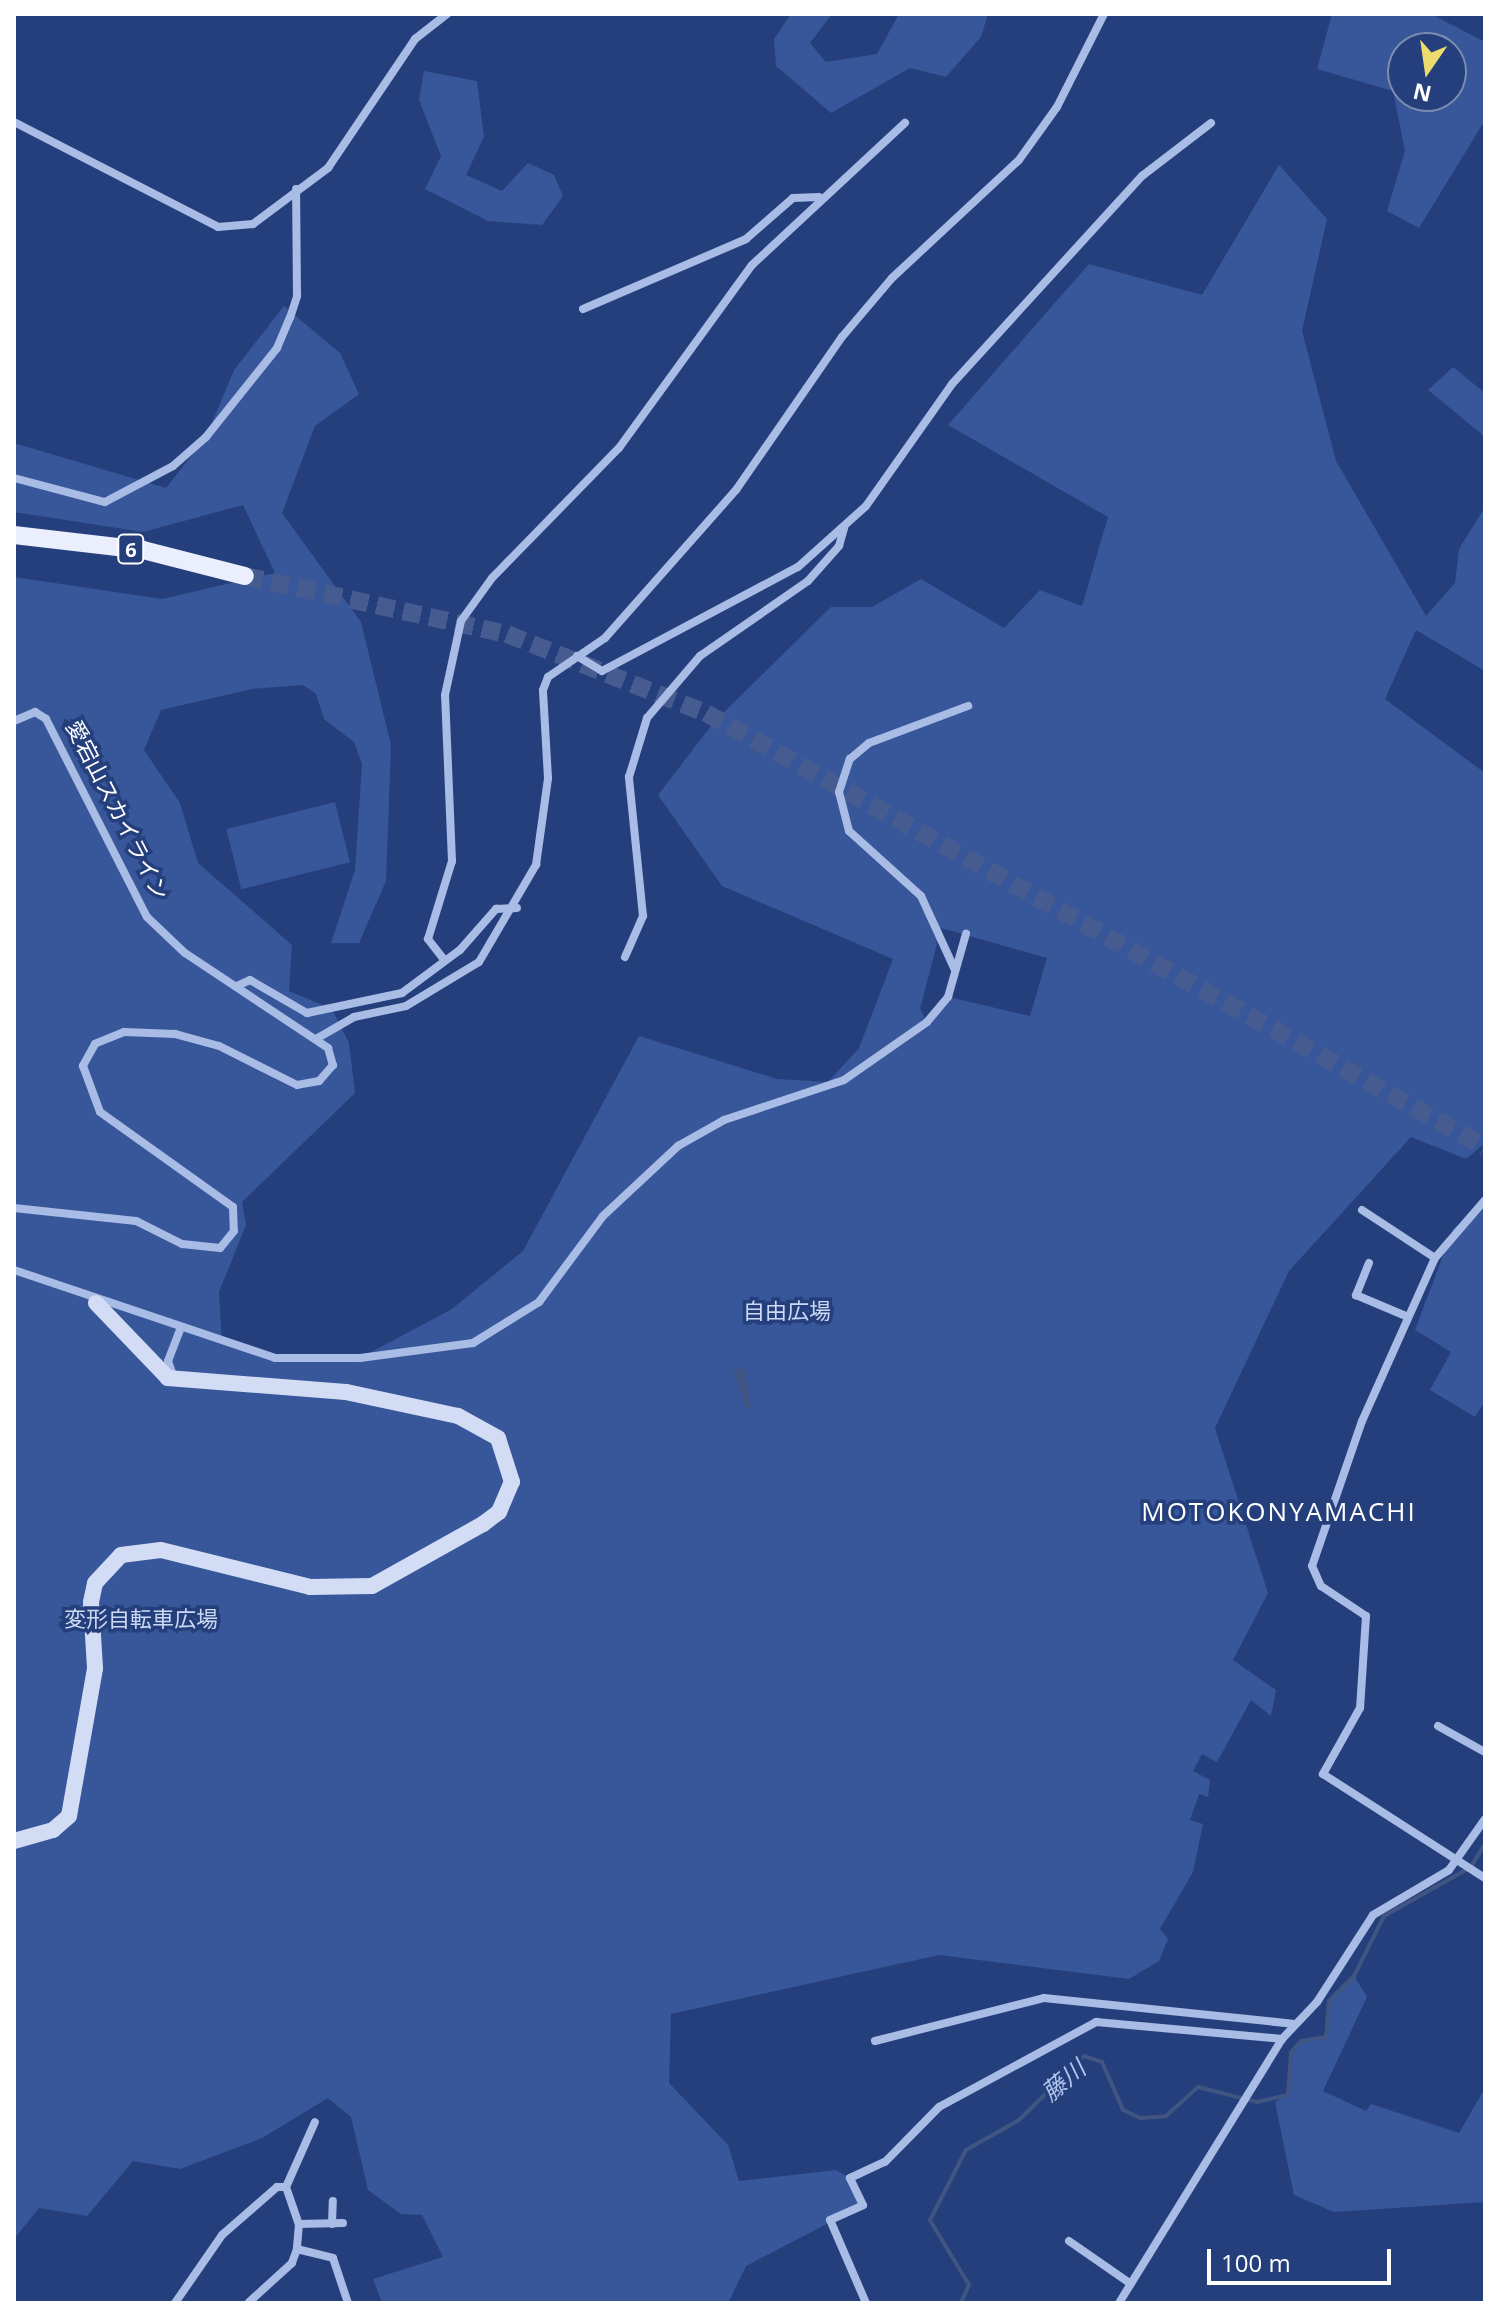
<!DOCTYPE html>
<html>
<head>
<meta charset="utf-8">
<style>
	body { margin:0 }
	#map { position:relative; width:1499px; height:2317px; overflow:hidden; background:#253f7c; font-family:"Open Sans","Noto Sans JP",sans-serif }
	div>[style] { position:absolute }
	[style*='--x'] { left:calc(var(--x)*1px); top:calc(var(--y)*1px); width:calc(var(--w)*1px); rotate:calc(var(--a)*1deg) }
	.green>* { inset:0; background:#38569a; transform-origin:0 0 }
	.water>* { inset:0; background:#415582 }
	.stream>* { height:4px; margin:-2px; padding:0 2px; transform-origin:2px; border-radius:2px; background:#415582 }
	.primary-tunnel>* { height:18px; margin-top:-9px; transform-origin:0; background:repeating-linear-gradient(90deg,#465c90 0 18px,transparent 0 27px) }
	.minor>* { height:8px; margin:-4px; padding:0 4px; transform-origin:4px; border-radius:4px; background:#a9bce5 }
	.secondary>* { height:16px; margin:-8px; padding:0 8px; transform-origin:8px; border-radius:8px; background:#d3dcf5 }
	.primary>* { height:18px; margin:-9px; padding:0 9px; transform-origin:9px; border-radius:9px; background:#eaeefd }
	span { translate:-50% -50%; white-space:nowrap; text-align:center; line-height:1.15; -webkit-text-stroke:7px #253f7c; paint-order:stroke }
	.shield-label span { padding:2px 6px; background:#253f7c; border:2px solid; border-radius:6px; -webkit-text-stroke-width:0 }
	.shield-label { font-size:20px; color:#fff; font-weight:700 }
	.street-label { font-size:22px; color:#fff }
	.park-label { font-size:22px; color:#ccd9f4 }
	.water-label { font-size:24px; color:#b4c6ed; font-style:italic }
	.quarter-label { font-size:26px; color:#fff; letter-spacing:2px }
	.frame { position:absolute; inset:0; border:16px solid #fff; pointer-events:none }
	.north { position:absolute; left:1387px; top:32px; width:80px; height:80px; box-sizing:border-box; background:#253f7c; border:2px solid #7c8cb0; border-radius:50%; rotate:193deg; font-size:22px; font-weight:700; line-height:32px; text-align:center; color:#fff }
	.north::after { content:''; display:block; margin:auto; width:28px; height:36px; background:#eedb6e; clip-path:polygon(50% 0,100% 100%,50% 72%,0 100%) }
	.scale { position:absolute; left:1207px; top:2249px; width:184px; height:36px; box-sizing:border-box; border:4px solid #fff; border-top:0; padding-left:10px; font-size:24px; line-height:28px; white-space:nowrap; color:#fff; -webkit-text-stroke:6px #253f7c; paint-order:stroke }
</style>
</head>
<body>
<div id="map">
	<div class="green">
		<div style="clip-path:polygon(791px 14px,832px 14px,810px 43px,826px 62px,877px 54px,899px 14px,988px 14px,981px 37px,946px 77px,910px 68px,831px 113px,776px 66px,774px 39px)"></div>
		<div style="clip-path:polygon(evenodd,1332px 14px,1431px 14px,1485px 42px,1485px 120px,1419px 228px,1387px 211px,1405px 151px,1393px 91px,1317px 69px,1332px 14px,1403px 48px,1451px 48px,1451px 96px,1403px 96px,1403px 48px)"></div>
		<div style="clip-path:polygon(424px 71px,477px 81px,484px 137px,466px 175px,502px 191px,528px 163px,554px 175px,563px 196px,542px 225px,488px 221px,425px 189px,441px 156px,419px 100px)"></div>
		<div style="clip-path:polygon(evenodd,1279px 165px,1327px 219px,1302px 331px,1336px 461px,1426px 616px,1455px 583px,1459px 549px,1485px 507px,1485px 671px,1416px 630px,1385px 699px,1485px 773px,1485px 1143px,1466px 1159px,1411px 1137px,1289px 1271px,1215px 1428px,1268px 1593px,1233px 1660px,1276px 1690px,1271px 1716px,1251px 1700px,1217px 1762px,1202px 1754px,1193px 1771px,1210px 1780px,1208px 1797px,1199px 1794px,1190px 1820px,1203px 1824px,1193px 1872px,1160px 1929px,1168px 1939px,1159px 1961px,1129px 1979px,939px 1955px,671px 2014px,669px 2083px,728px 2145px,739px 2181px,836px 2170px,850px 2178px,863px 2205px,746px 2266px,728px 2303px,382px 2303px,373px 2279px,443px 2257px,422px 2215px,401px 2214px,368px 2190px,351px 2117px,328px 2098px,262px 2138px,180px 2169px,133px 2161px,87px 2216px,39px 2208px,14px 2239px,14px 577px,162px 599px,275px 573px,243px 505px,143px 532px,14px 512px,14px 443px,166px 488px,206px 437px,234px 370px,284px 306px,340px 353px,359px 394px,315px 426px,282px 513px,361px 622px,391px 745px,386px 881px,359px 943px,331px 943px,355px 870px,362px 764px,354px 742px,324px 719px,316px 694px,303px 685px,252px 689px,161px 710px,144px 750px,180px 803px,198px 863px,292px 945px,289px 991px,332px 1009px,349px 1043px,355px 1093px,242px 1202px,246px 1225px,219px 1292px,222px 1344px,275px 1358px,360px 1358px,452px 1309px,523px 1251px,639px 1036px,777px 1079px,828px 1082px,859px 1048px,893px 959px,722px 886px,658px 795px,714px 722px,831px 607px,872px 607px,921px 579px,1004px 628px,1040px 590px,1082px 606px,1108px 517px,948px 425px,1089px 264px,1202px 295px,1279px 165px,941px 928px,1047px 958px,1030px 1016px,953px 998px,927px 1022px,920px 1009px,941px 928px)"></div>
		<div style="clip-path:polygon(1453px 367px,1485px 393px,1485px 437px,1428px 390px)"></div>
		<div style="left:335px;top:802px;width:62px;height:112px;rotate:76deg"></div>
		<div style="clip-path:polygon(1485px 1200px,1485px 1401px,1475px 1417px,1430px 1390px,1451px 1352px,1415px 1330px,1453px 1229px)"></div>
		<div style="clip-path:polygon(1354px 1976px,1367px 1997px,1323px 2091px,1366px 2111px,1371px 2104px,1459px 2133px,1485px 2088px,1485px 2202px,1334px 2212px,1294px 2195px,1275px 2102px,1288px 2094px,1291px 2052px,1301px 2041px,1326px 2037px,1329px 2001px)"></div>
	</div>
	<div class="water">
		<div style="clip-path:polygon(744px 1368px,751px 1408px,746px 1409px,733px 1370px)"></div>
	</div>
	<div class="stream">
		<div style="--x:961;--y:2303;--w:20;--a:-66"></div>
		<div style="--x:969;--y:2285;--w:76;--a:-121"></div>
		<div style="--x:930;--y:2220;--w:79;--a:-62.8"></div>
		<div style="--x:966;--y:2150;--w:61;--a:-29.5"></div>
		<div style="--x:1019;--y:2120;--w:91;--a:-44.6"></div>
		<div style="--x:1084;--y:2056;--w:19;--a:18"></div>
		<div style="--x:1102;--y:2062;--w:52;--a:66.4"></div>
		<div style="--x:1123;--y:2110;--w:19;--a:25"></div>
		<div style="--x:1140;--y:2118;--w:26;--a:-4"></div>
		<div style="--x:1166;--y:2116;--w:43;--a:-42.2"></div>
		<div style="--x:1198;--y:2087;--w:61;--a:14.3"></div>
		<div style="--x:1257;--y:2102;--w:32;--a:-13"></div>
		<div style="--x:1288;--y:2095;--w:43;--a:-86"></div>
		<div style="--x:1291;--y:2052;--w:15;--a:-48"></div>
		<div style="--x:1301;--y:2041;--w:25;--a:-9"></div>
		<div style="--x:1326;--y:2037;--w:36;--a:-85"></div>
		<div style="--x:1329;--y:2001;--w:35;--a:-45"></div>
		<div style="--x:1354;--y:1976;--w:67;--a:-63.4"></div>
		<div style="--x:1384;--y:1916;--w:100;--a:-29.4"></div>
		<div style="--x:1471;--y:1867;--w:27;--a:-59"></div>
	</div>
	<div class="primary-tunnel">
		<div style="--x:245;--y:576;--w:268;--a:12.5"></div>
		<div style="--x:507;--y:634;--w:214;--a:21.7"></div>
		<div style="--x:706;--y:713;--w:892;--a:29.12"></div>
	</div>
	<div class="minor">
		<div style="--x:14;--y:122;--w:229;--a:27.2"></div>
		<div style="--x:218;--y:227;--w:35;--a:-5"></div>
		<div style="--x:253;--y:224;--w:94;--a:-36.7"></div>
		<div style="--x:328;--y:168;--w:156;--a:-56"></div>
		<div style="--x:415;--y:39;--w:41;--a:-38"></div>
		<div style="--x:583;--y:309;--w:177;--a:-23.2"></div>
		<div style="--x:746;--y:239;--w:62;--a:-41.1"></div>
		<div style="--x:793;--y:198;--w:26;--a:-2"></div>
		<div style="--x:14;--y:478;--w:94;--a:14.8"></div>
		<div style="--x:105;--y:502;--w:77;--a:-27.9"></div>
		<div style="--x:173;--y:466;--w:44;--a:-41.3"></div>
		<div style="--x:206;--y:437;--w:114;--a:-51.4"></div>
		<div style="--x:277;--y:348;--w:33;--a:-67"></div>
		<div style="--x:290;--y:318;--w:23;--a:-72"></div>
		<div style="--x:297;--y:296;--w:107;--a:-90.5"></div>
		<div style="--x:577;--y:656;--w:29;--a:31"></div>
		<div style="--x:602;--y:671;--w:222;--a:-28"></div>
		<div style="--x:798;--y:567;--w:91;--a:-41.9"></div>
		<div style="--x:866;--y:506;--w:149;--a:-54.8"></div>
		<div style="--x:952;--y:384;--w:282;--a:-47.6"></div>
		<div style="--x:1142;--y:176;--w:87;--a:-37.5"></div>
		<div style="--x:14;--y:721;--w:23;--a:-23"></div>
		<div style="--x:35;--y:712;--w:13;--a:32"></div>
		<div style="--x:46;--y:719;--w:222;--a:63"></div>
		<div style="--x:147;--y:917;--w:52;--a:43.5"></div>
		<div style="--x:185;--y:953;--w:172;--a:33.6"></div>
		<div style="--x:328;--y:1048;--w:18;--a:74"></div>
		<div style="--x:333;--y:1065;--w:21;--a:131"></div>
		<div style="--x:319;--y:1081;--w:22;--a:170"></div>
		<div style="--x:297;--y:1085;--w:87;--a:-153.4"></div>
		<div style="--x:219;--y:1046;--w:46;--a:-164.7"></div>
		<div style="--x:175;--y:1034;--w:51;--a:-177.8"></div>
		<div style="--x:124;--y:1032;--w:31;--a:158"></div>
		<div style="--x:95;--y:1044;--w:25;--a:119"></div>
		<div style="--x:83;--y:1066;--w:49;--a:69.7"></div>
		<div style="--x:100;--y:1112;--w:163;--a:35.5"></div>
		<div style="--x:233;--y:1207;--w:24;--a:88"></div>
		<div style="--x:234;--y:1231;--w:22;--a:129"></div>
		<div style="--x:220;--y:1248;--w:38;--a:-174"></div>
		<div style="--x:182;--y:1244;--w:51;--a:-153.4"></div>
		<div style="--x:136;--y:1221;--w:123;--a:-173.9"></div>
		<div style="--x:442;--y:957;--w:23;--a:-128"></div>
		<div style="--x:428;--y:939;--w:82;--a:-72.9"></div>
		<div style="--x:452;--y:861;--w:166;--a:-92.4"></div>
		<div style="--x:445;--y:695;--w:76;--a:-77.8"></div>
		<div style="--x:461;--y:621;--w:53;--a:-54.2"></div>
		<div style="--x:492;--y:578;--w:182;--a:-45.7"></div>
		<div style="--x:619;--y:448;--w:226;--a:-54"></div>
		<div style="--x:752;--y:265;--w:209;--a:-42.9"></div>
		<div style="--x:625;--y:957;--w:45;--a:-66.3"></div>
		<div style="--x:643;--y:916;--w:140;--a:-95.8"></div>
		<div style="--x:629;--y:777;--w:62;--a:-73"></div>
		<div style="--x:647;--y:718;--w:82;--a:-49.5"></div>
		<div style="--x:700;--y:656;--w:131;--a:-34.8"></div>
		<div style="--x:808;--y:581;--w:47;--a:-48.5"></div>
		<div style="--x:839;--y:546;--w:19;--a:-74"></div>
		<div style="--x:955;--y:970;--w:81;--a:-114.7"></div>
		<div style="--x:921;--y:896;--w:97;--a:-137.9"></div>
		<div style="--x:849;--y:831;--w:40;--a:-104.4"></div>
		<div style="--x:839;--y:792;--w:35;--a:-72"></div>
		<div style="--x:850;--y:759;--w:25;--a:-40"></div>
		<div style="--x:869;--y:743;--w:106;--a:-20.5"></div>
		<div style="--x:237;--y:986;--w:14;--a:-25"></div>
		<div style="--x:250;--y:980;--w:66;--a:30.1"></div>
		<div style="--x:307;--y:1013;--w:97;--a:-11.9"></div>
		<div style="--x:402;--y:993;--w:72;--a:-36.6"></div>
		<div style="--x:460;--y:950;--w:55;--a:-48.7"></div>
		<div style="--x:496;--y:909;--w:21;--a:-3"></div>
		<div style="--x:316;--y:1039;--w:44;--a:-30.1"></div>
		<div style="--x:354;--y:1017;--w:53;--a:-11.9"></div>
		<div style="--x:406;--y:1006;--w:85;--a:-31.1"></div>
		<div style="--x:479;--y:962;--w:113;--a:-59.6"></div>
		<div style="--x:536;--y:865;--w:88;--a:-82.1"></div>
		<div style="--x:548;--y:778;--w:88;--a:-93.3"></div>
		<div style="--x:543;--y:690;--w:14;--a:-69"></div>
		<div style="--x:548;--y:677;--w:69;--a:-34.4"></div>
		<div style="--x:605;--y:638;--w:198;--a:-48.5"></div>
		<div style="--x:736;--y:490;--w:186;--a:-55.3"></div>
		<div style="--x:842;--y:337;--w:77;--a:-49.7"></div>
		<div style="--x:892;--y:278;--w:173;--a:-42.9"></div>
		<div style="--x:1019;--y:160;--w:65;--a:-54.4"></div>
		<div style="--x:1057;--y:107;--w:104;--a:-63.2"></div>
		<div style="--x:1485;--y:1200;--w:77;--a:130.8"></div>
		<div style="--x:1435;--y:1258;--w:179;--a:114.1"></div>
		<div style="--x:1362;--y:1421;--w:153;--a:109"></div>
		<div style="--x:1312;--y:1566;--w:22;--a:66"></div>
		<div style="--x:1321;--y:1586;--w:54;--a:33.7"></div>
		<div style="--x:1366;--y:1616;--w:92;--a:93.7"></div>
		<div style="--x:1360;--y:1708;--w:76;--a:119.3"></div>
		<div style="--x:1323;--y:1774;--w:193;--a:32.7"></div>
		<div style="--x:1362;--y:1210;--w:87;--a:33.3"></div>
		<div style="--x:1369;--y:1263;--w:35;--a:112"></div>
		<div style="--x:1356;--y:1295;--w:56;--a:22.9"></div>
		<div style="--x:14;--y:1270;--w:275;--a:18.6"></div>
		<div style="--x:275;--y:1358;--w:85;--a:0"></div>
		<div style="--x:360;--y:1358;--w:114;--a:-7.6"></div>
		<div style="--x:473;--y:1343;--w:78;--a:-31.8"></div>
		<div style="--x:539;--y:1302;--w:107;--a:-53.3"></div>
		<div style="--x:603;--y:1216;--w:103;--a:-43"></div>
		<div style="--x:678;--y:1146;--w:53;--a:-29.5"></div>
		<div style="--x:724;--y:1120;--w:126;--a:-18.4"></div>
		<div style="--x:844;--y:1080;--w:101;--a:-34.9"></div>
		<div style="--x:927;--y:1022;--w:33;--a:-50"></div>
		<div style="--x:948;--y:997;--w:66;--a:-74.1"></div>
		<div style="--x:174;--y:1379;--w:19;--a:-108"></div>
		<div style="--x:168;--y:1361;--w:33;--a:-69"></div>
		<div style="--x:1438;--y:1726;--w:54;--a:29"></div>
		<div style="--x:875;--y:2041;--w:174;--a:-14.3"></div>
		<div style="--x:1044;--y:1998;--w:252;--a:5.9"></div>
		<div style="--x:286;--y:2187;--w:71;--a:-66"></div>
		<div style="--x:299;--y:2224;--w:44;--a:-1.3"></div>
		<div style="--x:332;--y:2224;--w:23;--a:-88"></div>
		<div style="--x:1069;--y:2241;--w:75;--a:34.7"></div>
		<div style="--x:297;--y:2249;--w:37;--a:14"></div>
		<div style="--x:333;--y:2258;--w:47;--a:71.6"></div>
		<div style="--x:175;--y:2303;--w:83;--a:-55.3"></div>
		<div style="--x:222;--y:2235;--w:73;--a:-41.1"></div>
		<div style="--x:277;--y:2187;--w:9;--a:0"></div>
		<div style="--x:286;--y:2187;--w:39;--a:71"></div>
		<div style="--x:299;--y:2224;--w:25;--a:95"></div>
		<div style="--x:297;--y:2249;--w:15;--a:110"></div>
		<div style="--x:292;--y:2263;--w:59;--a:137.7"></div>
		<div style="--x:866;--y:2303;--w:90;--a:-113.4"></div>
		<div style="--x:830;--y:2220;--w:36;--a:-24"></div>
		<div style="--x:863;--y:2205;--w:30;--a:-116"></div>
		<div style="--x:850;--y:2178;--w:38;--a:-25"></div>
		<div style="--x:885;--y:2162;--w:77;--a:-45.5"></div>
		<div style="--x:939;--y:2107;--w:179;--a:-28.4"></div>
		<div style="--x:1096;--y:2022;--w:187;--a:5.2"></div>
		<div style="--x:1119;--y:2303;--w:310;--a:-58.3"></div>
		<div style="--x:1282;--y:2039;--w:51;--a:-46.6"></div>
		<div style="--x:1317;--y:2002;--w:103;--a:-57.2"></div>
		<div style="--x:1373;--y:1915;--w:88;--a:-30.6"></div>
		<div style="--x:1449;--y:1870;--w:62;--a:-54.8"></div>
	</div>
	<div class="secondary">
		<div style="--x:14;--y:1841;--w:41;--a:-15.8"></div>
		<div style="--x:53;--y:1830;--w:21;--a:-41"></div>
		<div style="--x:69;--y:1816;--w:150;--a:-80"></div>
		<div style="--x:95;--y:1668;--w:66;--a:-93.5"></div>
		<div style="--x:91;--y:1602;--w:19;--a:-78"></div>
		<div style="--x:95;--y:1583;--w:38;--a:-47"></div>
		<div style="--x:121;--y:1555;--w:40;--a:-7.1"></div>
		<div style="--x:161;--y:1550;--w:154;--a:13.9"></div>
		<div style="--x:310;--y:1587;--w:62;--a:-0.9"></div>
		<div style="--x:372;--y:1586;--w:127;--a:-29.2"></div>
		<div style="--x:483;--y:1524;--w:20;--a:-37"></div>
		<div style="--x:499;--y:1512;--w:33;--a:-67"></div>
		<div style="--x:512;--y:1482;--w:46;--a:-107.7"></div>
		<div style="--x:498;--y:1438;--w:46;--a:-151.2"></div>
		<div style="--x:458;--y:1416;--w:115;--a:-167.9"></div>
		<div style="--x:346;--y:1392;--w:179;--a:-175.5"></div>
		<div style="--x:168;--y:1378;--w:104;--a:-133.8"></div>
	</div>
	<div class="primary">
		<div style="--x:14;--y:535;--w:130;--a:6.6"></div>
		<div style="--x:143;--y:550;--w:105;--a:14.3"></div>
	</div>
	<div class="shield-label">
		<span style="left:131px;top:549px">6</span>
	</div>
	<div class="street-label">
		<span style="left:118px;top:810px;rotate:63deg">愛宕山スカイライン</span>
	</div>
	<div class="park-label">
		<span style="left:787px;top:1311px">自由広場</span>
		<span style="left:141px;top:1619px">変形自転車広場</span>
	</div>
	<div class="water-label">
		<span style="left:1063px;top:2080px;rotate:-40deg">藤川</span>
	</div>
	<div class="quarter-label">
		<span style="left:1279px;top:1512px">MOTOKONYAMACHI</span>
	</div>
	<div class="frame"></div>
	<div class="north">N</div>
	<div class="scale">100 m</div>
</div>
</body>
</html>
